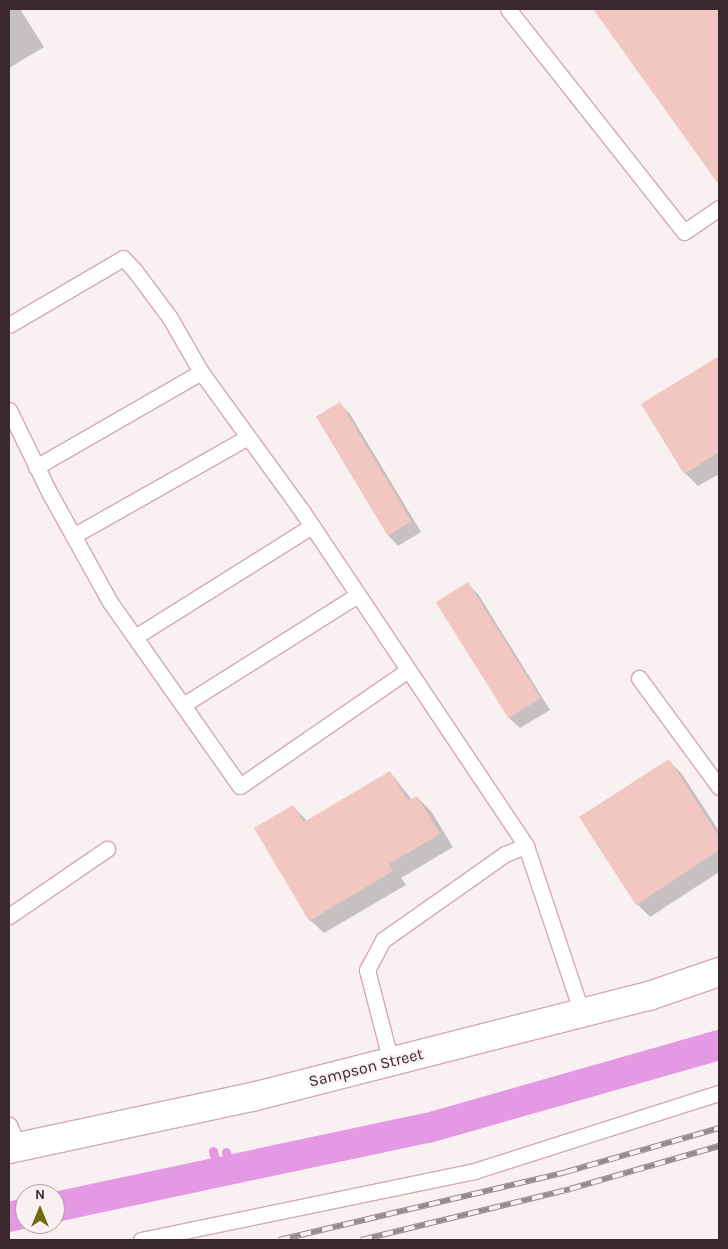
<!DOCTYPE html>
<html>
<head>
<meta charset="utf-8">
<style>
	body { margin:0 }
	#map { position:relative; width:728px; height:1249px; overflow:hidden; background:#f9f0f1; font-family:Karla,sans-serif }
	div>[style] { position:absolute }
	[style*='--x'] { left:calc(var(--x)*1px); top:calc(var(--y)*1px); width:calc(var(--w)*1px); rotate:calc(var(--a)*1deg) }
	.shadow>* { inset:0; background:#0003 }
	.stream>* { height:9px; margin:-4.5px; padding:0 4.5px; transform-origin:4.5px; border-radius:4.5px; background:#e399e3 }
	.canal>* { height:30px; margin:-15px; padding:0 15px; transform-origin:15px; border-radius:15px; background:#e399e3 }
	.building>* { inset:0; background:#f2c7c1; transform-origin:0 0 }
	.roads { filter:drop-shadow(1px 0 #d4aab1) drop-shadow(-1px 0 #d4aab1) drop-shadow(0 1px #d4aab1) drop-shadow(0 -1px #d4aab1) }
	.service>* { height:15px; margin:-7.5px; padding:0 7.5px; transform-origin:7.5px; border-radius:7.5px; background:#fff }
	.tertiary>* { height:28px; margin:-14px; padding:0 14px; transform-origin:14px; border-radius:14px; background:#fff }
	.rail>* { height:5.5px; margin-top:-2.75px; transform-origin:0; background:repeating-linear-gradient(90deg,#f9f0f1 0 11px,#968a8c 0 22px); box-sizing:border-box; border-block:1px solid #968a8c }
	span { translate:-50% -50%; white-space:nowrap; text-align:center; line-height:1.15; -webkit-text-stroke:4px #f9f0f1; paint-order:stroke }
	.street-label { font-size:16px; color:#39292c }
	.frame { position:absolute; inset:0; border:10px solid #39292c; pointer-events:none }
	.north { position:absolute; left:15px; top:1184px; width:50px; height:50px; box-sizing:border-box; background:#f9f0f1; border:1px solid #aca0a2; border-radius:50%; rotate:0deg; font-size:14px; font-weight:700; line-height:20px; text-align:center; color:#39292c }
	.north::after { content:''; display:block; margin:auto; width:18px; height:22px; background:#6e6c0a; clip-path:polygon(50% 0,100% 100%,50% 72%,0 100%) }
</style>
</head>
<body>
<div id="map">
	<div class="shadow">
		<div style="clip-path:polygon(9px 9px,20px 9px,44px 47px,9px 68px)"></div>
		<div style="clip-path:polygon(595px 9px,719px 9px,719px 183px)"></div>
		<div style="clip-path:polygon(719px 358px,719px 474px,698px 486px,685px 473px,643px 404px)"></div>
		<div style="clip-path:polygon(340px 404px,350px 414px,421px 532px,398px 546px,388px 535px)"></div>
		<div style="clip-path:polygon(468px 584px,478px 594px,550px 710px,520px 728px,509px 718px,438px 602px)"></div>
		<div style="clip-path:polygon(668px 760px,682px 774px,719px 831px,719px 872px,650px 917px,637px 904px)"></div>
		<div style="clip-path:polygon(390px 772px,412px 800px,417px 797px,431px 811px,453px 847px,401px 878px,406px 885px,324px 933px,310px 920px,293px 806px,307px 821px)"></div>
	</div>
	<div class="stream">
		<div style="--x:213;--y:1151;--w:22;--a:77"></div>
		<div style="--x:226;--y:1152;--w:19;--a:74"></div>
	</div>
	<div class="canal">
		<div style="--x:55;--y:1207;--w:381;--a:-12"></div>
		<div style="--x:428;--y:1128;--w:303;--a:-15.9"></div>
		<div style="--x:9;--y:1217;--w:16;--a:-14"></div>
	</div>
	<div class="building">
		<div style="clip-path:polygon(593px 9px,719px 9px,719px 185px)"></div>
		<div style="clip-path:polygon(719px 356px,719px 452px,684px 474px,641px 404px)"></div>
		<div style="left:340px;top:402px;width:139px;height:28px;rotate:59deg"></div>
		<div style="left:468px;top:582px;width:137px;height:38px;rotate:58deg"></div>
		<div style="clip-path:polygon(669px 759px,719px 837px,719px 850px,636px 905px,579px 817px)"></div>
		<div style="clip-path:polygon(390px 771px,408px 801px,417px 796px,440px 834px,389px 864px,393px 871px,309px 921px,254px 828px,293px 805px,304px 822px)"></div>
	</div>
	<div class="roads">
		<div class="service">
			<div style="--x:508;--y:9;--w:284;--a:51.7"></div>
			<div style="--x:684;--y:232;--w:42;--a:-34.4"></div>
			<div style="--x:9;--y:325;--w:132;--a:-30.4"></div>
			<div style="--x:123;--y:258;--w:18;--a:47"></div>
			<div style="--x:135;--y:271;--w:59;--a:53.3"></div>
			<div style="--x:170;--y:318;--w:62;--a:60.1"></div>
			<div style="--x:201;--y:372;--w:172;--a:54"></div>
			<div style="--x:302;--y:511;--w:403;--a:56.2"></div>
			<div style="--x:526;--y:846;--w:176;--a:71.5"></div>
			<div style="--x:9;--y:410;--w:91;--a:64"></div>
			<div style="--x:49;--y:492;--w:126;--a:61"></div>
			<div style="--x:110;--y:602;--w:225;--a:54.8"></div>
			<div style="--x:240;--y:786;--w:204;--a:-34.6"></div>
			<div style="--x:36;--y:467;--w:190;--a:-29.9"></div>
			<div style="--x:73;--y:536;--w:201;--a:-29.5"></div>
			<div style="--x:135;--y:637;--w:209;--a:-32.1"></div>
			<div style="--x:639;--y:678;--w:135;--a:53.7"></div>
			<div style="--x:183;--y:705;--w:207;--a:-32.2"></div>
			<div style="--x:9;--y:916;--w:119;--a:-34.4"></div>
			<div style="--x:391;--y:1062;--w:95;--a:-104.6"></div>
			<div style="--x:367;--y:970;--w:34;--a:-62"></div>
			<div style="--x:383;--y:940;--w:149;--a:-35.2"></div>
			<div style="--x:505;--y:854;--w:22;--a:-21"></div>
			<div style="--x:9;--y:1125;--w:24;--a:66"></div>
			<div style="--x:141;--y:1240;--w:340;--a:-11.7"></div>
			<div style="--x:474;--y:1171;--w:257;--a:-17.7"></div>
		</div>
		<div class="tertiary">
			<div style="--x:9;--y:1149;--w:249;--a:-12.1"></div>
			<div style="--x:252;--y:1097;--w:410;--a:-14.3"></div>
			<div style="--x:649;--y:996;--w:74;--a:-18.9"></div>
		</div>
	</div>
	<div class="rail">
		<div style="--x:279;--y:1240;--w:295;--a:-13.3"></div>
		<div style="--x:566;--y:1172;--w:159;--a:-16"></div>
		<div style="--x:361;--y:1240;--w:215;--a:-13.7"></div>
		<div style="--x:570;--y:1189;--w:155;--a:-16.1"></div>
	</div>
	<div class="street-label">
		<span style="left:366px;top:1068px;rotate:-14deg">Sampson Street</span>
	</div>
	<div class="frame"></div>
	<div class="north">N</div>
</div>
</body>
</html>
